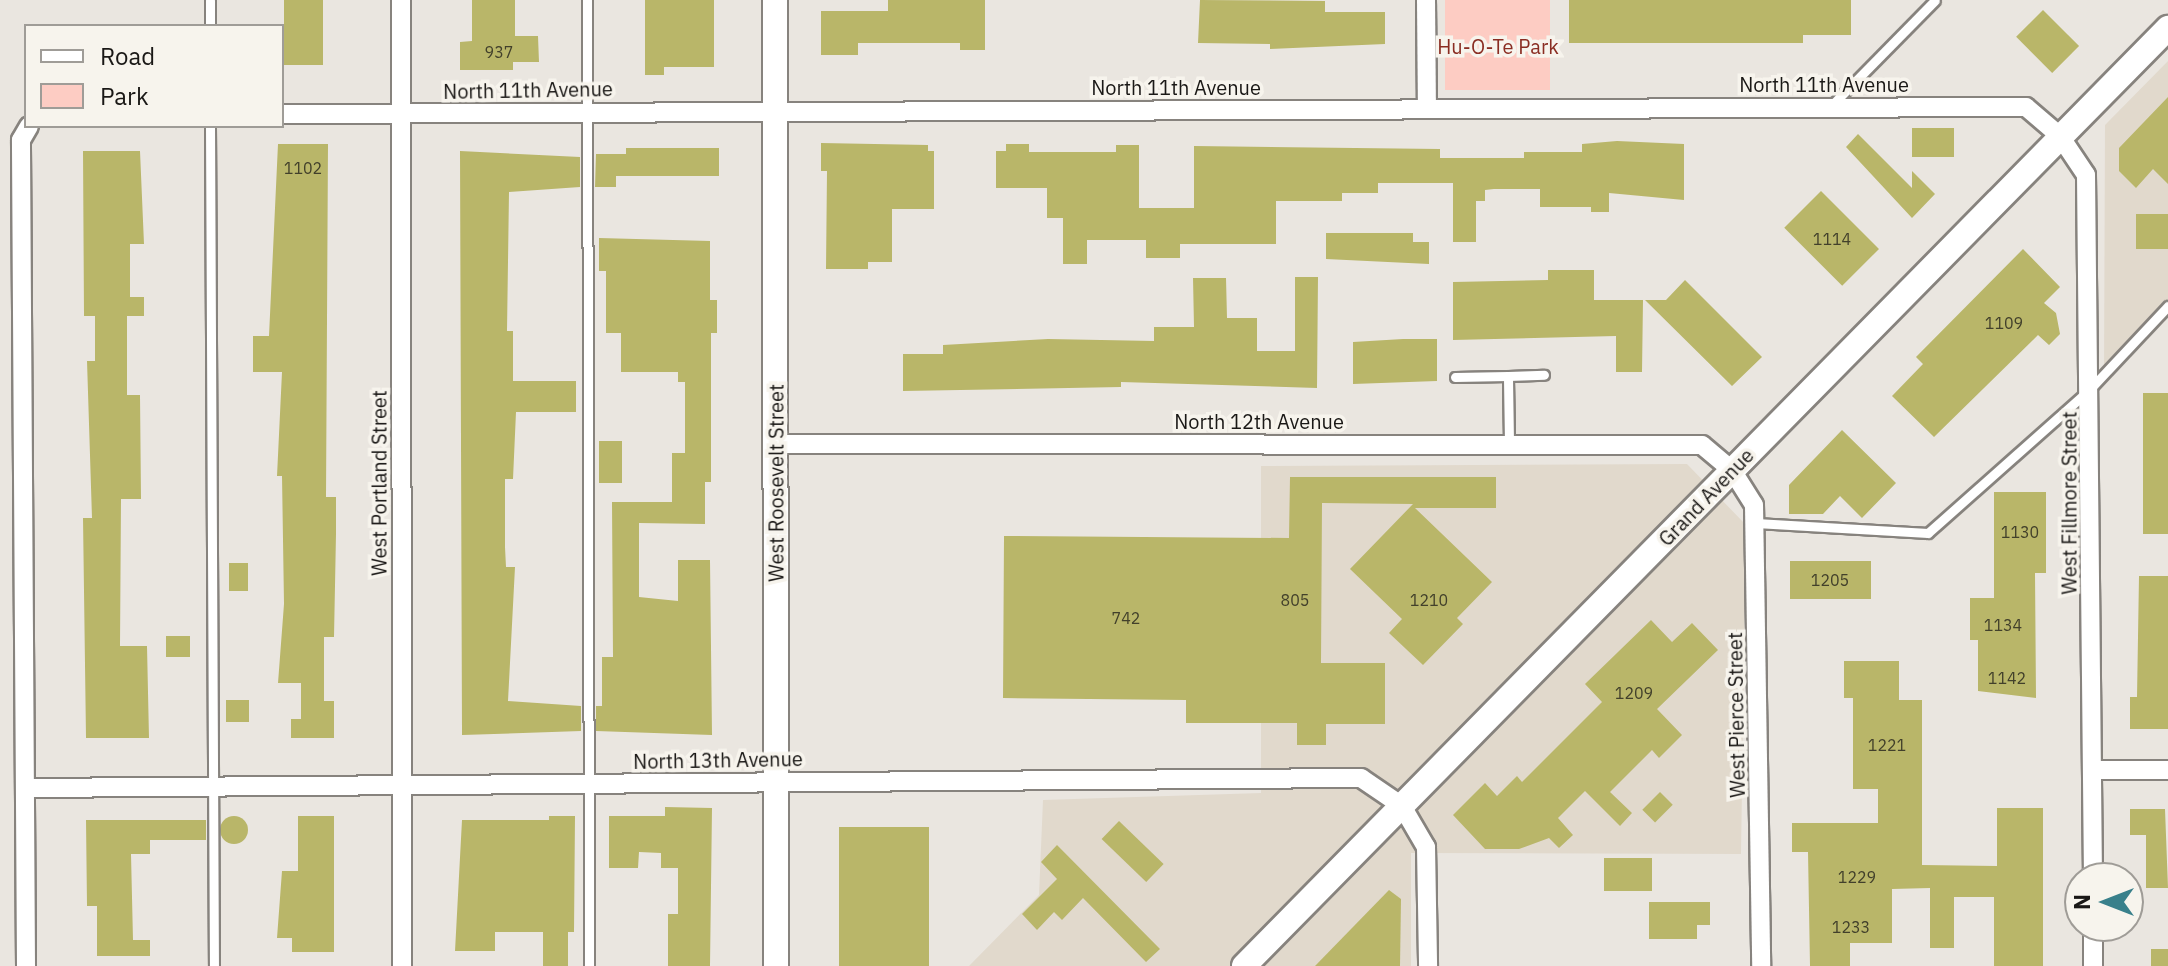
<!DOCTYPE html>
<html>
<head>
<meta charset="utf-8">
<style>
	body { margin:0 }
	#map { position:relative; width:2168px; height:966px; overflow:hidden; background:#eae6e0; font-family:"IBM Plex Sans",sans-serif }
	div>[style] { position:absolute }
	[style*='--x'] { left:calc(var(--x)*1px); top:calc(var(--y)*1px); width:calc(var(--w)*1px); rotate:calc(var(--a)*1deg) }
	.built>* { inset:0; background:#e1d9cc }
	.green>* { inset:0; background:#fdccc3; transform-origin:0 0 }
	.building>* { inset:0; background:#b9b669; transform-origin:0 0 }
	.round { border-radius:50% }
	.roads { filter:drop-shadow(2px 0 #87837e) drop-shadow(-2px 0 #87837e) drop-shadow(0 2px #87837e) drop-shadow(0 -2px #87837e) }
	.lane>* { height:9px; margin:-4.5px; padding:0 4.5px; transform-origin:4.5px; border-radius:4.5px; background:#fff }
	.street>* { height:18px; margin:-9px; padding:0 9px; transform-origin:9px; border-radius:9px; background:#fff }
	.secondary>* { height:24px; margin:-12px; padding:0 12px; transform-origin:12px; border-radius:12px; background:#fff }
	span { translate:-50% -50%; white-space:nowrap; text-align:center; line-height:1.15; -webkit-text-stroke:7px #f7f4ed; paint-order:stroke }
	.number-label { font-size:16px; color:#42402b }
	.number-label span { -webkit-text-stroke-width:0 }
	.park-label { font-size:20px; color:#8a2d22 }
	.street-label { font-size:20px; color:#1a1816 }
	.legend { position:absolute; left:24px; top:24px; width:260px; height:104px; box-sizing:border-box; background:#f7f4ed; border:2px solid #9f9c97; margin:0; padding:10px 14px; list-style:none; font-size:24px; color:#1a1816 }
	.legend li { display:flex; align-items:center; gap:16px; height:40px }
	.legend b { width:40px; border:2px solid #9f9c97 }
	.north { position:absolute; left:2064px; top:862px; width:80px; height:80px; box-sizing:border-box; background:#f7f4ed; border:2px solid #9f9c97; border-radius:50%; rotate:270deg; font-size:22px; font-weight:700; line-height:32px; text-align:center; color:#1a1816 }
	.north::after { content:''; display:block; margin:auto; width:28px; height:36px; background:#39808b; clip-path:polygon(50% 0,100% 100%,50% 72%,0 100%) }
</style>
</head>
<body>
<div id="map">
	<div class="built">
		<div style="clip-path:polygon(2168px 61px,2168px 306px,2104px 374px,2105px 125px)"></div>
		<div style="clip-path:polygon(1687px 464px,1746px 525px,1741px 854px,1411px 853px,1411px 966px,969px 966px,1039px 895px,1043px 800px,1261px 793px,1261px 466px)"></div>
	</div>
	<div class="green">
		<div style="left:1445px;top:0;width:105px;height:90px"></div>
	</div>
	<div class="building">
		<div style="left:284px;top:0;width:39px;height:65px"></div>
		<div style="clip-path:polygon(472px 0,515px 0,515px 36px,538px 36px,539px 62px,513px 62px,513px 70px,460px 70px,460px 42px,472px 41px)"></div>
		<div style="clip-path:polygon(645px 0,714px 0,714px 67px,664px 67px,664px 75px,645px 75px)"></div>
		<div style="clip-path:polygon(888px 0,985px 0,985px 50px,960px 50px,960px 43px,858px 43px,858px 55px,821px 55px,821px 11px,888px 11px)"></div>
		<div style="clip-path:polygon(1200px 0,1325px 1px,1325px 12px,1385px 12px,1385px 44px,1270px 49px,1270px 44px,1198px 43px)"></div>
		<div style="clip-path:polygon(1569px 0,1851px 0,1851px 35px,1803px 35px,1803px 43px,1569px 43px)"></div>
		<div style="left:2043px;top:10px;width:51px;height:38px;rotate:45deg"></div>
		<div style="clip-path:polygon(2168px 97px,2168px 184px,2153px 169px,2136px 188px,2119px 171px,2119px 148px)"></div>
		<div style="left:1912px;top:128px;width:42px;height:29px"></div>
		<div style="clip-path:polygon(1858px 134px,1912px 188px,1912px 171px,1935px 194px,1912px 218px,1846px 147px)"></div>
		<div style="clip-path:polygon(1617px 141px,1684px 144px,1684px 200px,1609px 193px,1609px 212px,1591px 212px,1591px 207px,1540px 207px,1540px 189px,1494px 189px,1485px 190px,1485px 201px,1476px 201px,1476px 242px,1453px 242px,1453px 183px,1378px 183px,1378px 193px,1342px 193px,1342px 201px,1276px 201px,1276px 244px,1180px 244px,1180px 258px,1146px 258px,1146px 240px,1087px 240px,1087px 264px,1063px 264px,1063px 218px,1047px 218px,1047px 188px,996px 188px,996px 151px,1006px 151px,1006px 144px,1029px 144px,1029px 152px,1116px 152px,1116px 145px,1139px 145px,1139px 208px,1194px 208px,1194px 146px,1440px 149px,1440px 158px,1524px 158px,1524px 152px,1582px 152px,1582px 144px)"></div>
		<div style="clip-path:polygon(821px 143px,928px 145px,928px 151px,934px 151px,934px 209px,892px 209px,892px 262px,868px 262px,868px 269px,826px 269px,827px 171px,821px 171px)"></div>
		<div style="clip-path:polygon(278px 144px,328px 144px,326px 497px,336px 497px,336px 534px,334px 637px,324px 637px,324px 701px,334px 701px,334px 738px,291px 738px,291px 719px,301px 719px,301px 683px,278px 683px,284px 604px,282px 476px,277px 476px,282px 372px,253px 372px,253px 336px,269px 336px)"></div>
		<div style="clip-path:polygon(626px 148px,719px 148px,719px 176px,616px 176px,616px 187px,595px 187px,596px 154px,626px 154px)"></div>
		<div style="clip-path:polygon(83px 151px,140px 151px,144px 244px,130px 244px,130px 297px,144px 297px,144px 316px,127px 316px,127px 395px,140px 395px,141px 499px,121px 499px,120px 646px,147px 646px,149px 738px,86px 738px,83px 518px,92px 518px,87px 361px,95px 361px,95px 316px,84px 316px)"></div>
		<div style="clip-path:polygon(460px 151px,580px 157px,580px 187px,509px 192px,507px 331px,513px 331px,513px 381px,576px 381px,576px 412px,516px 412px,513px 479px,505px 479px,505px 547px,506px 567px,515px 567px,508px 701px,581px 706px,581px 731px,462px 735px)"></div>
		<div style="left:1821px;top:191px;width:82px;height:52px;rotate:45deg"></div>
		<div style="left:2168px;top:214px;width:35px;height:32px;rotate:90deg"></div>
		<div style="clip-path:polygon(1326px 233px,1413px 233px,1413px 242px,1429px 242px,1429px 264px,1326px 259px)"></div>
		<div style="clip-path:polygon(599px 238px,710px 241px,710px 300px,717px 300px,717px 333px,711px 333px,711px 482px,705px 482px,705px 524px,639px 523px,639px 597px,678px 601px,678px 560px,710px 560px,712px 735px,596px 731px,596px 706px,602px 706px,602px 657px,613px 657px,612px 502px,672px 502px,672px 453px,685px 453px,685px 382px,678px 382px,678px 372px,621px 372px,621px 333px,606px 333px,606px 271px,599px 271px)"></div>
		<div style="clip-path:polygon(2023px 249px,2060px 287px,2044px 303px,2056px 313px,2060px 334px,2049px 345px,2038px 335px,1934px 437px,1892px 396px,1923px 364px,1916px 357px)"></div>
		<div style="clip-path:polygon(1548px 270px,1594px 270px,1594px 300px,1643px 300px,1642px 372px,1616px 372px,1616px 336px,1453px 340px,1453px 282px,1548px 280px)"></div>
		<div style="clip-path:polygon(1295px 277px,1318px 277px,1317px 388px,1121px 382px,1121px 387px,903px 391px,903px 354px,943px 354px,943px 345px,1048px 339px,1154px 341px,1154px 327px,1194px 327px,1193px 278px,1226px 278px,1227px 318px,1257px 318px,1257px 351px,1295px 351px)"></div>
		<div style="clip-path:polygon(1685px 280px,1762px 357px,1732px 386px,1645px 300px,1666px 300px)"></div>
		<div style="clip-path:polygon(1403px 339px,1437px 339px,1437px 381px,1353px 384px,1353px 342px)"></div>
		<div style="left:2143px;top:393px;width:25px;height:141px"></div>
		<div style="clip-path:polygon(1842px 430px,1896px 483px,1862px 518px,1840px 496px,1823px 514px,1789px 514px,1789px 485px)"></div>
		<div style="left:599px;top:441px;width:23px;height:42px"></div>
		<div style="clip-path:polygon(1290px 477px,1496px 477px,1496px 508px,1415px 508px,1492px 582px,1457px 618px,1463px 624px,1423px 665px,1389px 633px,1402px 619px,1350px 569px,1413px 504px,1322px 503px,1321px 663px,1385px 663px,1385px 724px,1326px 724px,1326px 745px,1297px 745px,1297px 723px,1186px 723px,1186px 700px,1003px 698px,1004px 536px,1289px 538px)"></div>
		<div style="clip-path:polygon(1994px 492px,2046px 492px,2046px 573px,2035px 573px,2036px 698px,1978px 691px,1978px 640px,1970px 640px,1970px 598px,1994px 598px)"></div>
		<div style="left:1790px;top:561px;width:81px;height:38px"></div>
		<div style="left:229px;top:563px;width:19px;height:28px"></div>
		<div style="clip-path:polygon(2139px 576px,2168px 576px,2168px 729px,2130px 729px,2130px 697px,2137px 697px)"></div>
		<div style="clip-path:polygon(1651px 620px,1672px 642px,1692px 623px,1718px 650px,1657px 709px,1682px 735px,1659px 758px,1652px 750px,1610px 792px,1632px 813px,1620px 826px,1585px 791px,1558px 818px,1573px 835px,1559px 848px,1549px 838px,1519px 849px,1485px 849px,1453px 815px,1485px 783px,1497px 796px,1517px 776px,1522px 782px,1602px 702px,1585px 684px)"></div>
		<div style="left:166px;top:636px;width:24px;height:21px"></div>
		<div style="clip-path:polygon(1844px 661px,1899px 661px,1899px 700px,1922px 700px,1922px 865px,1997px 866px,1997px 808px,2043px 808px,2043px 966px,1994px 966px,1994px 897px,1954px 897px,1954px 948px,1930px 948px,1930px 888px,1892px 889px,1892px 943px,1850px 943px,1850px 966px,1810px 966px,1808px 852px,1792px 852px,1792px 823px,1878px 823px,1878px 789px,1853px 789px,1853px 698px,1844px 698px)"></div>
		<div style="left:226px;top:700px;width:23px;height:22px"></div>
		<div style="left:1660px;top:792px;width:18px;height:25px;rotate:45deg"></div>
		<div style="clip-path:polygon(665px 807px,712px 808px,710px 966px,668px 966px,668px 914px,678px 914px,678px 868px,661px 868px,661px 853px,639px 852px,638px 868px,609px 868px,609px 816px,665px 816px)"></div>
		<div style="clip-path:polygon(2130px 809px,2165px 809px,2168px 888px,2146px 888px,2146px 835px,2130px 835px)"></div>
		<div class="round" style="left:220px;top:816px;width:28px;height:28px"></div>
		<div style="clip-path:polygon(298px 816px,334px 816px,334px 952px,292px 952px,292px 938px,277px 938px,282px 871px,298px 871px)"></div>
		<div style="clip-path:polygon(549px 816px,575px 816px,574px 932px,568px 932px,568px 966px,543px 966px,543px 932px,495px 932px,495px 951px,455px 951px,462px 820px,549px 820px)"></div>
		<div style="clip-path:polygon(86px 820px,206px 820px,206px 840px,150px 840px,150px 854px,131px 854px,133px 940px,150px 940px,150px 956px,97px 956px,97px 906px,87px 906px)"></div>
		<div style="left:1119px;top:821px;width:62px;height:25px;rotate:44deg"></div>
		<div style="left:929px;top:827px;width:139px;height:90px;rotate:90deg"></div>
		<div style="clip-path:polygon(1057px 845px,1160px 949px,1146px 962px,1083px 898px,1062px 920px,1054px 912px,1037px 930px,1022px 914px,1057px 879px,1041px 862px)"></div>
		<div style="left:1604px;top:858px;width:48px;height:33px"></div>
		<div style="clip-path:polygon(1389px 890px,1401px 899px,1400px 966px,1315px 966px)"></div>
		<div style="clip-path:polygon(1649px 902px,1710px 902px,1710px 925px,1697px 925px,1697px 939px,1649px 939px)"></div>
		<div style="left:2151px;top:949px;width:17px;height:17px"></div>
	</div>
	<div class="roads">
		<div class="lane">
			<div style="--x:210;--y:0;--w:26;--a:90"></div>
			<div style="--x:587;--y:0;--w:966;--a:89.88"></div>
			<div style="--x:1831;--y:106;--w:148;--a:-45.5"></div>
			<div style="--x:210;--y:126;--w:840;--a:89.73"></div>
			<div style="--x:1455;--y:377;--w:53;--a:-1.1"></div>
			<div style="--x:1509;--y:442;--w:66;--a:-90.9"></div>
			<div style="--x:1508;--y:376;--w:36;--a:-2"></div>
			<div style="--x:1756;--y:523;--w:172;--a:3.3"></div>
			<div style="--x:1928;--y:533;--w:217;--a:-41.6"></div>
			<div style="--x:2090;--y:389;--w:114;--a:-46.8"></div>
		</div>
		<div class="street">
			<div style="--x:401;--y:0;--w:966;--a:89.94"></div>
			<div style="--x:1426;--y:0;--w:109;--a:89.5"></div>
			<div style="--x:282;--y:114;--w:1744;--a:-0.23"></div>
			<div style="--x:2026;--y:107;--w:45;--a:40.5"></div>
			<div style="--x:2060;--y:136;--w:47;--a:56.3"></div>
			<div style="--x:2086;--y:175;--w:703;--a:89.43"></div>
			<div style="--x:777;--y:444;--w:925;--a:0.06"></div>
			<div style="--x:1702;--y:445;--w:39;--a:40"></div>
			<div style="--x:1732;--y:470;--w:41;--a:57.8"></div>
			<div style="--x:1754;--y:505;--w:461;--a:89.1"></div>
			<div style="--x:2093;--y:770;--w:75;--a:0"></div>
			<div style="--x:26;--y:788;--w:1335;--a:-0.43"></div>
			<div style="--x:1361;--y:778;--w:50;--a:34.3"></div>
			<div style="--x:1402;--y:806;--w:48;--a:59.7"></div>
			<div style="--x:1426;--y:847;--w:119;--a:89"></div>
			<div style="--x:2093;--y:926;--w:40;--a:90"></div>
			<div style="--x:26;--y:966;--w:826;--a:-90.35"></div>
			<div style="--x:21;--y:140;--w:16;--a:-60"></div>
		</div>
		<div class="secondary">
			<div style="--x:775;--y:0;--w:966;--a:89.94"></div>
			<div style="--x:1244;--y:966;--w:1317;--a:-45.43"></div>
		</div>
	</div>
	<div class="number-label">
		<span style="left:499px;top:52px">937</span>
		<span style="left:303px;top:168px">1102</span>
		<span style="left:1832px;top:239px">1114</span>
		<span style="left:2004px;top:323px">1109</span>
		<span style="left:2020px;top:532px">1130</span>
		<span style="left:1830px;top:580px">1205</span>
		<span style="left:1295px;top:600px">805</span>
		<span style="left:1429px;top:600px">1210</span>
		<span style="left:1126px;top:618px">742</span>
		<span style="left:2003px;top:625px">1134</span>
		<span style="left:2007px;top:678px">1142</span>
		<span style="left:1634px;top:693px">1209</span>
		<span style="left:1887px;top:745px">1221</span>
		<span style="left:1857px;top:877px">1229</span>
		<span style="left:1851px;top:927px">1233</span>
	</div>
	<div class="park-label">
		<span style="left:1498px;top:46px">Hu-O-Te Park</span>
	</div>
	<div class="street-label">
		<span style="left:1824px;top:84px">North 11th Avenue</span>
		<span style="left:1176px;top:87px">North 11th Avenue</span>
		<span style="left:528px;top:90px;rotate:-1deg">North 11th Avenue</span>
		<span style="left:1259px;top:421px">North 12th Avenue</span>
		<span style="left:379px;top:483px;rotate:-90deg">West Portland Street</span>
		<span style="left:776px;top:483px;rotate:-90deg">West Roosevelt Street</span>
		<span style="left:1706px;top:497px;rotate:-46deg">Grand Avenue</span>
		<span style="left:2069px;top:503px;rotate:-90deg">West Fillmore Street</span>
		<span style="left:1736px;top:715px;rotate:-91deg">West Pierce Street</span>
		<span style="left:718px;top:760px;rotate:-1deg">North 13th Avenue</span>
	</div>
	<ul class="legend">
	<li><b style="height:10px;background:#fff"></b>Road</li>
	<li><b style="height:22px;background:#fdccc3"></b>Park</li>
	</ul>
	<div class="north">N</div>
</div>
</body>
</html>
